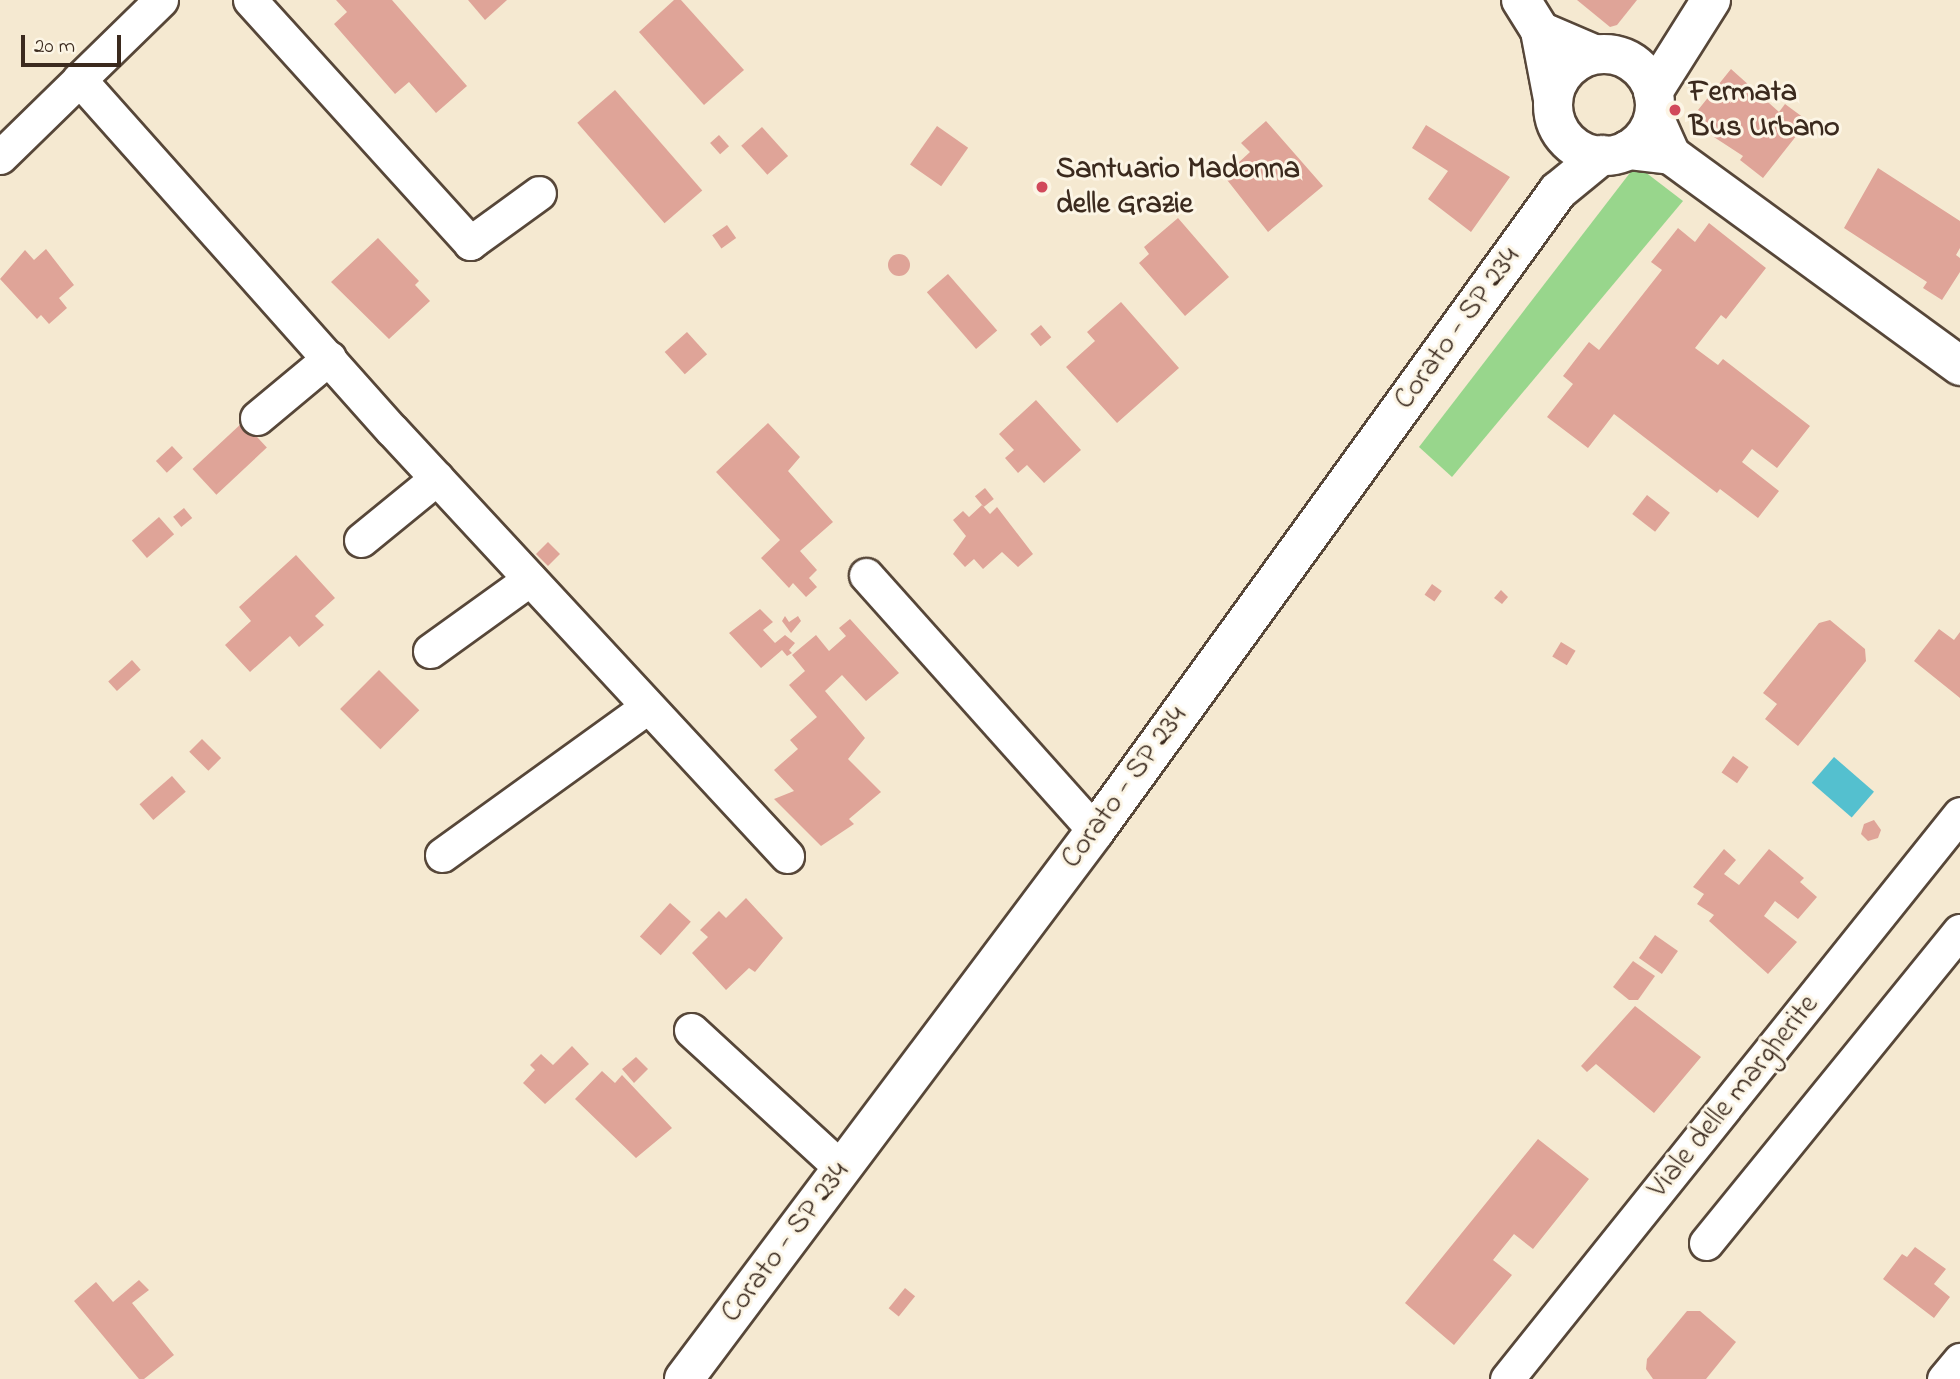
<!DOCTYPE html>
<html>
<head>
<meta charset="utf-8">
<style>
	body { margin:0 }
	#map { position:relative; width:1960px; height:1379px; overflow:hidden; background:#f5e9d1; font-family:"Indie Flower",sans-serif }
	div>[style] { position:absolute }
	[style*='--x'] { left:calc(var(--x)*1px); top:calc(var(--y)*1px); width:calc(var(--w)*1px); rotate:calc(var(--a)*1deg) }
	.green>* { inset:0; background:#98d68c }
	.water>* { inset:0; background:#54c0cf; transform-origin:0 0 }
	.building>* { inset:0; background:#dfa498; transform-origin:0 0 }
	.round { border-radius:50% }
	.roads { filter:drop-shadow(2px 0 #574739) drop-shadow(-2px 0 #574739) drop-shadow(0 2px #574739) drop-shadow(0 -2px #574739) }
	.minor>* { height:33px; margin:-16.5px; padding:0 16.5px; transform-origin:16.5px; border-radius:16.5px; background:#fff }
	.tertiary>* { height:38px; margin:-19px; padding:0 19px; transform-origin:19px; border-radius:19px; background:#fff }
	.secondary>* { height:38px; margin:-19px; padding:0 19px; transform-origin:19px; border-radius:19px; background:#fff }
	.secondary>.ring { margin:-19px; padding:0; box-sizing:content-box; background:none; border:38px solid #fff; border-radius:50% }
	.dots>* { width:19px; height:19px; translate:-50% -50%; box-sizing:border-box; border:4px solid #fcf5e5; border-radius:50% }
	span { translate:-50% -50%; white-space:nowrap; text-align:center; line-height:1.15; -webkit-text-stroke:6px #fcf5e5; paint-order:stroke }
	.poi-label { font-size:30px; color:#3b2a1e; font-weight:700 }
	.left { translate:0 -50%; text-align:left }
	.street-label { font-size:30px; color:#3b2a1e }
	.scale { position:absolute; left:21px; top:35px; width:100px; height:32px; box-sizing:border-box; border:4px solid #3b2a1e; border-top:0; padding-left:9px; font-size:21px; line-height:24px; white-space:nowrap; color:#3b2a1e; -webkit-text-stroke:5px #fcf5e5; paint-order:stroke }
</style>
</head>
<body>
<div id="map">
	<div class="green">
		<div style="clip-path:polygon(1636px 165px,1683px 201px,1452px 477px,1419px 447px)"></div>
	</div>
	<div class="water">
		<div style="left:1834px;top:757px;width:53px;height:34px;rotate:41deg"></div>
	</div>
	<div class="building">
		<div style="clip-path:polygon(336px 0,392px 0,467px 86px,436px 113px,409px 82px,395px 94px,334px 24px,347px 12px)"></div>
		<div style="clip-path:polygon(468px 0,507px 0,485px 20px)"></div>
		<div style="clip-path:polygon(674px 0,681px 0,744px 70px,704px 105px,639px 32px)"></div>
		<div style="clip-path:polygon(1577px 0,1637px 0,1617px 25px,1610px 27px)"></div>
		<div style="clip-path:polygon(1731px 69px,1779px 112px,1785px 104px,1808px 121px,1763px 178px,1740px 160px,1743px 156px,1697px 126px,1705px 115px,1698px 110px)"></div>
		<div style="left:615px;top:90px;width:133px;height:50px;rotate:49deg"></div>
		<div style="clip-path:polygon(1266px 121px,1323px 186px,1268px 232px,1224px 176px,1250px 152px,1241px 143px)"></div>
		<div style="clip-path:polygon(1426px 125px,1510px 177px,1471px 232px,1428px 199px,1448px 171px,1412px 148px)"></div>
		<div style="left:937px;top:126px;width:38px;height:47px;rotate:35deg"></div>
		<div style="left:762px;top:127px;width:39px;height:28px;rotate:48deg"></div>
		<div style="left:719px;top:135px;width:15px;height:12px;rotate:48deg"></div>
		<div style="clip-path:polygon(1878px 168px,1960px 221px,1960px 248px,1956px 255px,1960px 258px,1960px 272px,1942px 300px,1923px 288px,1927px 282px,1844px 228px)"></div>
		<div style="clip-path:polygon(1178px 218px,1229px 277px,1185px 316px,1139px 263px,1149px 254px,1144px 247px)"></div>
		<div style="clip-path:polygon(1709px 223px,1766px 268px,1726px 319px,1721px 315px,1695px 348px,1718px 365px,1723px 359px,1810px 426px,1777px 468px,1752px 449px,1742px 462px,1779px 491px,1758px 518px,1720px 489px,1717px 493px,1614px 414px,1588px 448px,1547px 417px,1573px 384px,1563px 376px,1589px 342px,1599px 350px,1662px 270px,1651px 262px,1678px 228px,1695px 242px)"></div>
		<div style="left:727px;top:225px;width:16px;height:18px;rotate:55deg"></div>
		<div style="clip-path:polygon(378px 238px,419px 281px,415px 285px,430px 301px,389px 339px,331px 282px)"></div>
		<div style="clip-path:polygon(46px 249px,74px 285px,59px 298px,67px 308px,49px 324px,41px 315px,37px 319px,0 279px,25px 250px,34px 260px)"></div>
		<div class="round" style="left:888px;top:254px;width:22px;height:22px"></div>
		<div style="left:948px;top:274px;width:75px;height:28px;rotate:49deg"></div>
		<div style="clip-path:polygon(1121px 302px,1179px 368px,1117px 423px,1066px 367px,1095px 341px,1087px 332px)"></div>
		<div style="left:1041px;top:325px;width:16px;height:14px;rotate:50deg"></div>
		<div style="left:687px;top:332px;width:30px;height:30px;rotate:48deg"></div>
		<div style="clip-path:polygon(1036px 400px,1081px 450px,1044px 483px,1027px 465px,1018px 473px,1005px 458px,1014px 450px,999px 434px)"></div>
		<div style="left:243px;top:422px;width:35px;height:69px;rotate:47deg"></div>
		<div style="clip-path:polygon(768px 423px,800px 457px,788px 471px,833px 522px,800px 551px,817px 570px,809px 578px,817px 587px,806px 597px,793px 583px,789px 588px,761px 558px,780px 540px,716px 472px)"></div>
		<div style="left:172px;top:446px;width:16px;height:22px;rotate:47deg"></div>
		<div style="left:985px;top:488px;width:14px;height:13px;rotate:51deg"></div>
		<div style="left:1647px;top:495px;width:29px;height:24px;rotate:38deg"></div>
		<div style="clip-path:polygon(982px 505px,990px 514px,997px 507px,1033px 554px,1018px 567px,1002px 552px,983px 569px,974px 559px,965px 567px,953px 554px,966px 536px,953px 520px,963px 511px,969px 517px)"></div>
		<div style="left:184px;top:508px;width:13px;height:14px;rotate:51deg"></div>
		<div style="left:159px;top:517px;width:23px;height:36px;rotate:49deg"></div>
		<div style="left:548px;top:542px;width:17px;height:17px;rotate:45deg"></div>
		<div style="clip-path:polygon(296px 555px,335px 598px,315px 616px,324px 625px,299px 647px,290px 636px,250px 672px,225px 645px,251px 621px,239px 607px)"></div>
		<div style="left:1432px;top:584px;width:12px;height:13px;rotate:35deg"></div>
		<div style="clip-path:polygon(1501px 590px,1508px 597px,1502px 604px,1494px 598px)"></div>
		<div style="clip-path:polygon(760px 609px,773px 622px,763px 630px,775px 643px,785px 635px,795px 643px,789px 650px,792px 653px,787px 656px,782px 650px,761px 668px,729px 633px)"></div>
		<div style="clip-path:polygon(785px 616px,789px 622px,798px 616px,801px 621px,791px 633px,782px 621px)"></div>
		<div style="clip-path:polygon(850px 619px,899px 673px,866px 701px,842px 675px,825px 691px,865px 738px,848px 759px,881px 792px,849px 819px,854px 824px,821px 846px,774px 799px,794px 791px,774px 770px,798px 749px,790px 740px,817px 717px,789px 685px,805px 671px,792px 655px,816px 635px,829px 651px,846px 636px,839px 628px)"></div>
		<div style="clip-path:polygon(1830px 620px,1865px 649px,1866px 661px,1798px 746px,1765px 719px,1777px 704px,1763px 693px,1819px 623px)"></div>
		<div style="clip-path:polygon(1939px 629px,1954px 640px,1960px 632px,1960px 698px,1914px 661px)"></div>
		<div style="left:1561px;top:642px;width:17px;height:17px;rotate:31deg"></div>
		<div style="left:132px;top:660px;width:13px;height:32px;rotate:48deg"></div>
		<div style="left:379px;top:670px;width:57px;height:55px;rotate:45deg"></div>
		<div style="left:202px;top:739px;width:27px;height:18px;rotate:45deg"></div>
		<div style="left:1733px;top:756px;width:19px;height:20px;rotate:35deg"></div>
		<div style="left:172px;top:776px;width:21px;height:43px;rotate:49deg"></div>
		<div style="clip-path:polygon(1874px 820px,1881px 830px,1878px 838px,1868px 841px,1861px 834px,1864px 824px)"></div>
		<div style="clip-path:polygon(1724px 849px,1736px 860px,1724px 874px,1739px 885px,1769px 849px,1804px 878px,1800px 882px,1817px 897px,1798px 919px,1775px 901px,1764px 916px,1797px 942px,1768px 974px,1709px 921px,1714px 915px,1697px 904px,1704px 894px,1693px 887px)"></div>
		<div style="clip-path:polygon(746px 898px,783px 938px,755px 972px,749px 968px,726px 990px,692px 953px,708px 937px,700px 930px,719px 911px,726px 918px)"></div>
		<div style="left:670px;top:903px;width:28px;height:45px;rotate:42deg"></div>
		<div style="left:1655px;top:935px;width:28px;height:28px;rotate:35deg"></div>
		<div style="clip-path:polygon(1633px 961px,1655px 976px,1638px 1000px,1629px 1000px,1613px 987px)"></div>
		<div style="clip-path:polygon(1635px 1006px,1701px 1057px,1654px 1113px,1596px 1064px,1587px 1072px,1581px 1066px)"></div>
		<div style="clip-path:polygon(572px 1046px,589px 1064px,545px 1104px,523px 1083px,535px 1070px,530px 1065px,541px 1054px,553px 1065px)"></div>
		<div style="clip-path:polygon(636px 1057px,648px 1069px,634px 1083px,622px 1069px)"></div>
		<div style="clip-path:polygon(602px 1071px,615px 1083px,622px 1075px,672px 1128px,636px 1158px,575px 1099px)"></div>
		<div style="clip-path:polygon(1538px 1139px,1589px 1179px,1533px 1249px,1514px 1234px,1493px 1260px,1512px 1275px,1454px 1345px,1405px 1303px)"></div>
		<div style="clip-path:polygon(1915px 1247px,1946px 1269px,1934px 1284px,1950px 1297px,1934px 1318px,1883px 1279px,1902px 1254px,1907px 1257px)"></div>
		<div style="clip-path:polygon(139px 1280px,149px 1290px,132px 1303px,174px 1355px,144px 1379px,139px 1379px,74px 1301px,96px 1282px,113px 1302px)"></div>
		<div style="left:905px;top:1288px;width:13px;height:26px;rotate:39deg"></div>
		<div style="clip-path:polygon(1687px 1311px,1700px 1311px,1736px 1342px,1706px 1379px,1653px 1379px,1646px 1369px,1647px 1359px)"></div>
	</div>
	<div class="roads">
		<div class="minor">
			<div style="--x:250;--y:0;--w:328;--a:47.8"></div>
			<div style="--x:470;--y:243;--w:85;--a:-35.9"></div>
			<div style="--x:79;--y:79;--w:470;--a:48.3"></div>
			<div style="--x:392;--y:430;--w:581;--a:47.16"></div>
			<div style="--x:0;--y:157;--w:225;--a:-44.3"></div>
			<div style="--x:257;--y:418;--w:94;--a:-39.8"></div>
			<div style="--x:361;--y:540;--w:98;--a:-39.2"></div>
			<div style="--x:866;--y:575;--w:343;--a:48.2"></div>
			<div style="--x:430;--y:651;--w:123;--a:-35.8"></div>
			<div style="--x:442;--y:855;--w:253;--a:-35.8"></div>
			<div style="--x:691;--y:1030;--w:205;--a:42.6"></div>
			<div style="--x:1706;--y:1243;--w:402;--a:-50.9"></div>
			<div style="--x:1507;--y:1379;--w:724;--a:-51.28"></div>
			<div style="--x:1944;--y:1379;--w:25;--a:-50"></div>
		</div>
		<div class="tertiary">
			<div style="--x:1521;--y:0;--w:36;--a:58"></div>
			<div style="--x:1540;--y:31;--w:69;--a:79.2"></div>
			<div style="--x:1540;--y:31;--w:59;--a:23.1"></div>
			<div style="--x:1654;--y:117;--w:42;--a:65.9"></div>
			<div style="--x:1628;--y:150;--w:43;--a:6.6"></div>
			<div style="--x:1671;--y:155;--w:358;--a:36.1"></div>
		</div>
		<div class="secondary">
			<div class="ring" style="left:1553px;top:54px;width:64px;height:64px"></div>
			<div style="--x:1653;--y:92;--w:109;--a:-57.8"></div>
			<div style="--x:684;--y:1379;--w:685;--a:-53.13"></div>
			<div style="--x:1095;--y:831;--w:790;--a:-54.12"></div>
			<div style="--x:1558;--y:191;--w:57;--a:-39.3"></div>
		</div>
	</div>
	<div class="dots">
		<div style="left:1675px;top:110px;background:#d1495b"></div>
		<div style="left:1042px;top:187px;background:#d1495b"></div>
	</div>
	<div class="poi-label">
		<span class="left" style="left:1689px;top:110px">Fermata<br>Bus Urbano</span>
		<span class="left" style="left:1056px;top:187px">Santuario Madonna<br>delle Grazie</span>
	</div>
	<div class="street-label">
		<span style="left:1458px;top:329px;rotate:-54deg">Corato - SP 234</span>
		<span style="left:1125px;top:788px;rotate:-54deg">Corato - SP 234</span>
		<span style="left:1734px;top:1097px;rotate:-51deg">Viale delle margherite</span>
		<span style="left:786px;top:1243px;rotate:-53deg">Corato - SP 234</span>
	</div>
	<div class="scale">20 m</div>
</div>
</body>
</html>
